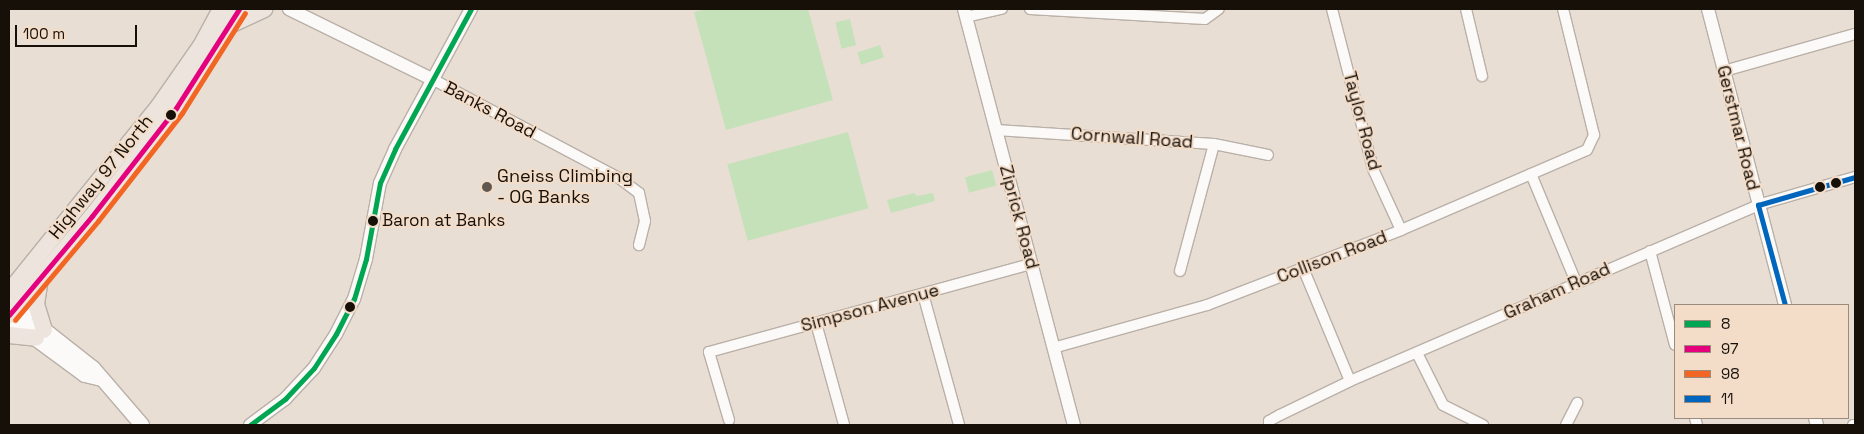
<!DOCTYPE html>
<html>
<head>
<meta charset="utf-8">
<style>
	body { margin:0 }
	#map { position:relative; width:1864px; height:434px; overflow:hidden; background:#e9ded3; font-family:"Space Grotesk",sans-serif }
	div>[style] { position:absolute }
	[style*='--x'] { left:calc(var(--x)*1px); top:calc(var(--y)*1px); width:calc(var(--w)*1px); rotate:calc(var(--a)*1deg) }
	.green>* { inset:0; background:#c5e1b9; transform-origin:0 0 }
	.roads { filter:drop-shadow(1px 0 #b9b0a8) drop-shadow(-1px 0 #b9b0a8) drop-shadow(0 1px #b9b0a8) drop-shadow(0 -1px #b9b0a8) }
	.minor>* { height:10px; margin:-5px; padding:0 5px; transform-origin:5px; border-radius:5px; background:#fcfaf8 }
	.tertiary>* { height:12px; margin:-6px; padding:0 6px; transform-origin:6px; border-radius:6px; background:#fcfaf8 }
	.secondary>* { height:14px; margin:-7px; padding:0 7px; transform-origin:7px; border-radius:7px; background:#fcfaf8 }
	.trunk>* { height:16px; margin:-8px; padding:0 8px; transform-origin:8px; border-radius:8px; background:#ece4dd }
	.bus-1>* { height:5px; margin:-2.5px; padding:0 2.5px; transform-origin:2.5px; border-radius:2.5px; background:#00a651 }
	.bus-2>* { height:5px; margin:-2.5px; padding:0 2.5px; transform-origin:2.5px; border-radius:2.5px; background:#e5007d }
	.bus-3>* { height:5px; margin:-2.5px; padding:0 2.5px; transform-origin:2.5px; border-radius:2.5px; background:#f26522 }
	.bus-4>* { height:5px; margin:-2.5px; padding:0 2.5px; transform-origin:2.5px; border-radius:2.5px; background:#0065bd }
	.dots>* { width:14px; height:14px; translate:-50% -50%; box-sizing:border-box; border:2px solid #f3ddc9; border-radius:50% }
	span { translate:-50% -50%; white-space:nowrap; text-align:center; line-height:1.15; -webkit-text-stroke:4px #f3ddc9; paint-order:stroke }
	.bus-label { font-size:17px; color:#171009 }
	.left { translate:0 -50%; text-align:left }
	.street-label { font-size:18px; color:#171009 }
	.poi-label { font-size:18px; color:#171009 }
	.frame { position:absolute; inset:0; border:10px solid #171009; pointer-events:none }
	.legend { position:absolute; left:1674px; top:304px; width:175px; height:115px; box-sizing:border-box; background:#f3ddc9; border:1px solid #9b8b7c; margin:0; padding:6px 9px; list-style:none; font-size:15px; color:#171009 }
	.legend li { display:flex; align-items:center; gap:10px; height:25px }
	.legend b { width:25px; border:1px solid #9b8b7c }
	.scale { position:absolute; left:15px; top:25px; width:122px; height:22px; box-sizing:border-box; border:2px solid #171009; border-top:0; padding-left:6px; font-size:15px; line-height:18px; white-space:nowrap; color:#171009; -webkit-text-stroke:4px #f3ddc9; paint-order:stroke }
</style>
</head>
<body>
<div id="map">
	<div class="green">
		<div style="clip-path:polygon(706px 9px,808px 9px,833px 100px,726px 130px,694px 12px)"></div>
		<div style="left:850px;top:19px;width:27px;height:15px;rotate:77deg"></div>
		<div style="left:880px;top:45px;width:13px;height:24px;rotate:72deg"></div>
		<div style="left:848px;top:132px;width:79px;height:125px;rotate:75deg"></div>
		<div style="left:992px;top:170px;width:16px;height:28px;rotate:75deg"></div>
		<div style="clip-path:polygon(914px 193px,917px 196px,933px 193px,935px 201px,891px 213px,887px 200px)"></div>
	</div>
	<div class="roads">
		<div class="minor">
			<div style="--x:1030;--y:9;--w:175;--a:3.3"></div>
			<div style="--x:1205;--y:19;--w:17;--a:-36"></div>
			<div style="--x:1332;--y:9;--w:165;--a:75.6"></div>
			<div style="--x:1373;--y:169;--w:67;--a:65.3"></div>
			<div style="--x:1466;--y:9;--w:69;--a:76.6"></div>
			<div style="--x:966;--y:17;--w:37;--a:-13"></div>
			<div style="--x:1724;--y:71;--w:136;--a:-15.8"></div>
			<div style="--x:434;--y:80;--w:209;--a:27.9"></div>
			<div style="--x:619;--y:178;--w:25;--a:37"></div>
			<div style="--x:639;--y:193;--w:29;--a:78"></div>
			<div style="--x:645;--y:221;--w:25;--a:104"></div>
			<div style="--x:996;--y:130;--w:218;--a:3.7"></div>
			<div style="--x:1214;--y:144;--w:55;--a:11.5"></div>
			<div style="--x:1531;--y:174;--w:117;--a:67.4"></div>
			<div style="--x:1650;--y:251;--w:97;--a:75.1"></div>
			<div style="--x:1303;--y:268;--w:122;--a:67.4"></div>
			<div style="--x:1180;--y:271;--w:131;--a:-75"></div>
			<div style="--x:923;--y:294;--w:136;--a:74.6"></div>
			<div style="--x:816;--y:323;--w:106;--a:74.6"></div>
			<div style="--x:1053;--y:348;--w:160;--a:-15.6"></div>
			<div style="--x:1207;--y:305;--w:208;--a:-21.1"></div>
			<div style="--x:1401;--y:230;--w:202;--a:-23.3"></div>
			<div style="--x:1587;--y:150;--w:17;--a:-65"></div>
			<div style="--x:1594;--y:135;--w:130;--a:-103.8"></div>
			<div style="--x:1417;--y:353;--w:58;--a:63.4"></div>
			<div style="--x:1443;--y:405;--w:45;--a:26.6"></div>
			<div style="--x:1695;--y:418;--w:7;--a:74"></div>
			<div style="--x:729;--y:420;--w:71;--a:-106.4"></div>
			<div style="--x:709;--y:352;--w:334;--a:-15.3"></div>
			<div style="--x:1269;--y:425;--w:4;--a:-90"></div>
			<div style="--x:1269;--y:421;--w:13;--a:-29"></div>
			<div style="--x:1280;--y:415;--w:78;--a:-25.9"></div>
			<div style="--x:1350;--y:381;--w:444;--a:-23.3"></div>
			<div style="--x:1758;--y:205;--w:101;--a:-16.1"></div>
			<div style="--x:1566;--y:425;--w:25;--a:-63"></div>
			<div style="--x:1853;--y:425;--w:2;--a:0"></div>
		</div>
		<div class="tertiary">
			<div style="--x:289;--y:9;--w:161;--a:26.1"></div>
			<div style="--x:964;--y:9;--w:430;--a:75.2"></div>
			<div style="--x:1708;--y:9;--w:306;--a:75.4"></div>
			<div style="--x:1815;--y:418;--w:7;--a:74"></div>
			<div style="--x:250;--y:425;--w:44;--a:-36.6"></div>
			<div style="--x:285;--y:399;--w:42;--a:-46.9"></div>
			<div style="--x:314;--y:368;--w:40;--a:-57.1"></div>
			<div style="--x:336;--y:334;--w:39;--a:-63"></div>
			<div style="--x:354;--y:299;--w:42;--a:-73.3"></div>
			<div style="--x:366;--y:259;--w:77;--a:-79.6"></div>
			<div style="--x:380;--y:183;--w:37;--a:-66"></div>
			<div style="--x:395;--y:149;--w:159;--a:-61.5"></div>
		</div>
		<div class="secondary">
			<div style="--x:9;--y:302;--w:107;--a:38.2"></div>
			<div style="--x:93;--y:368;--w:75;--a:49.3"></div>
			<div style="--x:9;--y:319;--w:94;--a:36.4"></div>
			<div style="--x:85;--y:375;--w:17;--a:13"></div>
		</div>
		<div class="trunk">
			<div style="--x:230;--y:25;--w:38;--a:-25"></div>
			<div style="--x:40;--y:279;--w:25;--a:99"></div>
			<div style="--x:36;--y:304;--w:27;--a:73"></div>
			<div style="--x:9;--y:292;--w:239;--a:-51.1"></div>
			<div style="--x:159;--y:106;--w:73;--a:-55"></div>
			<div style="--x:201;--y:46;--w:42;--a:-61.6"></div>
			<div style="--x:9;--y:315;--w:129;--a:-50"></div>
			<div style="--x:92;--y:216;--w:137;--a:-52.1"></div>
			<div style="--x:176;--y:108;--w:117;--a:-57.5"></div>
			<div style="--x:9;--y:335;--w:27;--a:6"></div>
		</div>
	</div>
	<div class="bus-1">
		<div style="--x:250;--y:425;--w:44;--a:-36.6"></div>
		<div style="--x:285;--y:399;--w:42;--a:-46.9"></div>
		<div style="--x:314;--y:368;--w:40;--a:-57.1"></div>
		<div style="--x:336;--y:334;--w:39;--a:-63"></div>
		<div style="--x:354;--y:299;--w:42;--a:-73.3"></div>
		<div style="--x:366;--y:259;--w:77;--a:-79.6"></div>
		<div style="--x:380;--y:183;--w:37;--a:-66"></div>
		<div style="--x:395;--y:149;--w:159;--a:-61.5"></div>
	</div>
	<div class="bus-2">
		<div style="--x:9;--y:315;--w:129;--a:-50"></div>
		<div style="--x:92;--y:216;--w:137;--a:-52.1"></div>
		<div style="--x:176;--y:108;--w:117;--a:-57.5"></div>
	</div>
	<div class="bus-3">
		<div style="--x:15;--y:320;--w:129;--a:-50"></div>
		<div style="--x:98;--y:221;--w:137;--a:-52.1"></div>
		<div style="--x:182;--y:113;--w:118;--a:-57.8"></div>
	</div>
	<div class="bus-4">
		<div style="--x:1785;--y:305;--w:104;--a:-105.1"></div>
		<div style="--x:1758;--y:205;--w:101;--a:-16.1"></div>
	</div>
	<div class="dots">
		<div style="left:171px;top:115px;background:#171009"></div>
		<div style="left:1836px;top:183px;background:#171009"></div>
		<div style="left:487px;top:187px;background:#605850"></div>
		<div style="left:1820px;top:187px;background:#171009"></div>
		<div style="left:373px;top:221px;background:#171009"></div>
		<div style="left:350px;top:307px;background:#171009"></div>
	</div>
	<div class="bus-label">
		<span class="left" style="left:382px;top:221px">Baron at Banks</span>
	</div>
	<div class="street-label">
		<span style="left:490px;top:110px;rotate:28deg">Banks Road</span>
		<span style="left:1362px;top:121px;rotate:75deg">Taylor Road</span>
		<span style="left:1738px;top:128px;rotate:76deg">Gerstmar Road</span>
		<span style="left:1132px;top:138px;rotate:4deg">Cornwall Road</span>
		<span style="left:101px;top:177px;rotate:-51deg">Highway 97 North</span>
		<span style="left:1019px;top:217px;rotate:75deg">Ziprick Road</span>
		<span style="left:1332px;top:257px;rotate:-21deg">Collison Road</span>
		<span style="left:1557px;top:291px;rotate:-24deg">Graham Road</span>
		<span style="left:870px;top:308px;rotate:-15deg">Simpson Avenue</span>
	</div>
	<div class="poi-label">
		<span class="left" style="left:497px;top:187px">Gneiss Climbing<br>- OG Banks</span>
	</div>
	<div class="frame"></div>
	<ul class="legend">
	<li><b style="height:6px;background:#00a651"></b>8</li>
	<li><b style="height:6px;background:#e5007d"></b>97</li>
	<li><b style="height:6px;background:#f26522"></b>98</li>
	<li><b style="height:6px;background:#0065bd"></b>11</li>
	</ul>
	<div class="scale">100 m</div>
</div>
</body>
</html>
